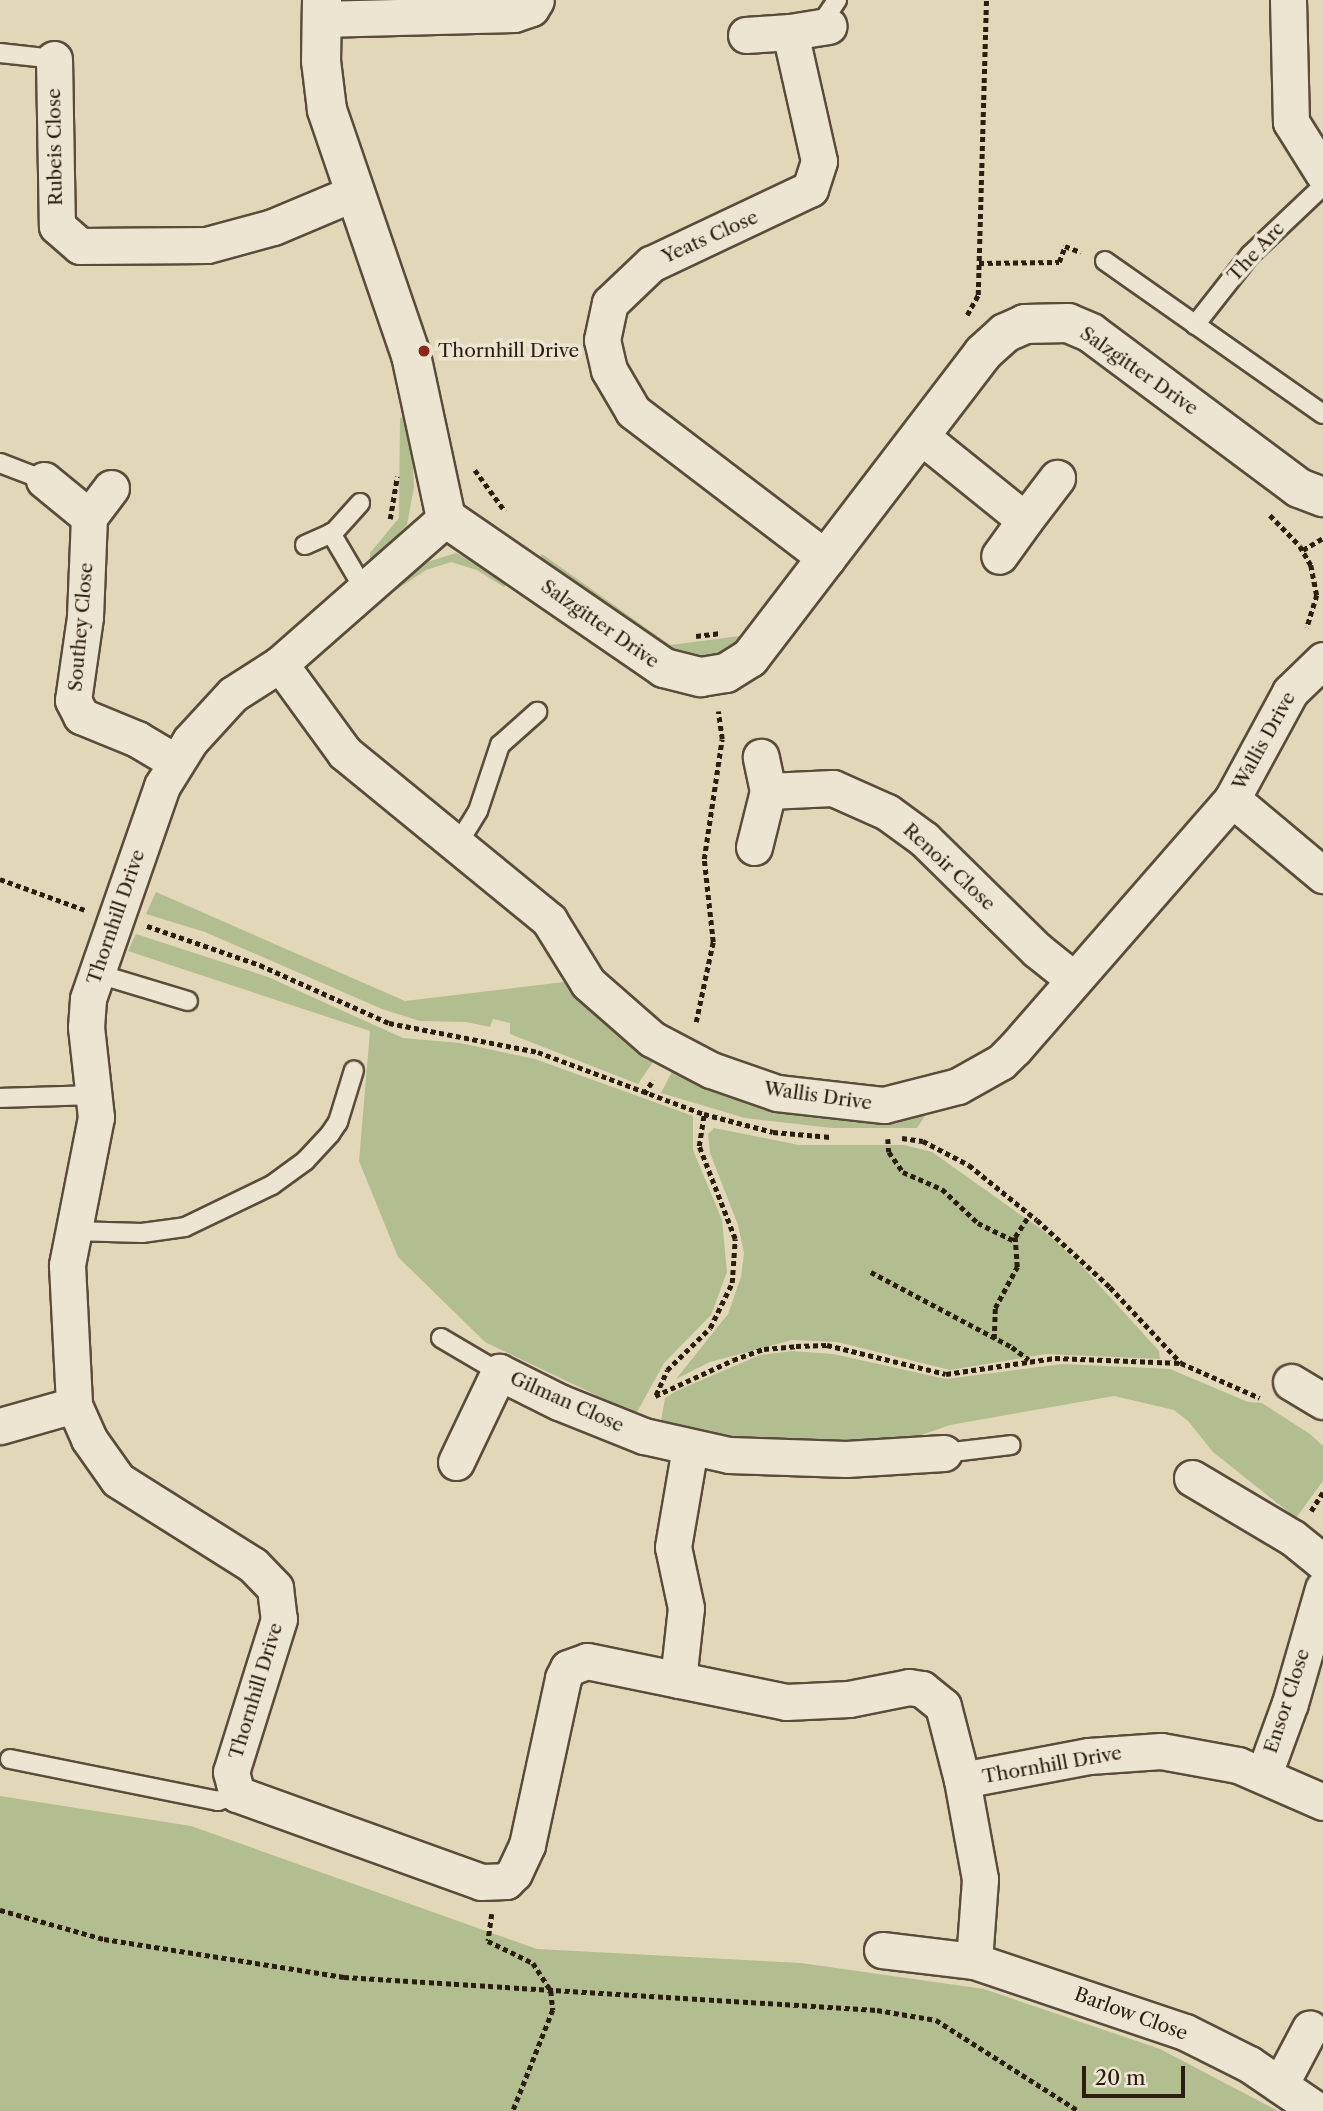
<!DOCTYPE html>
<html>
<head>
<meta charset="utf-8">
<style>
	body { margin:0 }
	#map { position:relative; width:1323px; height:2111px; overflow:hidden; background:#e2d7b8; font-family:"Libre Caslon Text",serif }
	div>[style] { position:absolute }
	[style*='--x'] { left:calc(var(--x)*1px); top:calc(var(--y)*1px); width:calc(var(--w)*1px); rotate:calc(var(--a)*1deg) }
	.green>* { inset:0; background:#b2be90 }
	.path>* { height:4.5px; margin-top:-2.25px; transform-origin:0; background:repeating-linear-gradient(90deg,#2c1d11 0 5px,transparent 0 8.5px) }
	.roads { filter:drop-shadow(2px 0 #5a4c3b) drop-shadow(-2px 0 #5a4c3b) drop-shadow(0 2px #5a4c3b) drop-shadow(0 -2px #5a4c3b) }
	.lane>* { height:18px; margin:-9px; padding:0 9px; transform-origin:9px; border-radius:9px; background:#ece5d1 }
	.street>* { height:35px; margin:-17.5px; padding:0 17.5px; transform-origin:17.5px; border-radius:17.5px; background:#ece5d1 }
	.secondary>* { height:38px; margin:-19px; padding:0 19px; transform-origin:19px; border-radius:19px; background:#ece5d1 }
	.dots>* { width:19px; height:19px; translate:-50% -50%; box-sizing:border-box; border:4px solid #ece5d1; border-radius:50% }
	span { translate:-50% -50%; white-space:nowrap; text-align:center; line-height:1.15; -webkit-text-stroke:7px #ece5d1; paint-order:stroke }
	.street-label { font-size:19px; color:#2c1d11 }
	.poi-label { font-size:19px; color:#2c1d11 }
	.left { translate:0 -50%; text-align:left }
	.scale { position:absolute; left:1082px; top:2066px; width:103px; height:32px; box-sizing:border-box; border:4px solid #2c1d11; border-top:0; padding-left:9px; font-size:21px; line-height:24px; white-space:nowrap; color:#2c1d11; -webkit-text-stroke:5px #ece5d1; paint-order:stroke }
</style>
</head>
<body>
<div id="map">
	<div class="green">
		<div style="clip-path:polygon(410px 416px,414px 487px,407px 525px,370px 563px,370px 553px,399px 518px,400px 418px)"></div>
		<div style="clip-path:polygon(456px 553px,509px 581px,504px 587px,477px 570px,451px 562px,426px 570px,396px 590px,391px 583px,427px 562px)"></div>
		<div style="clip-path:polygon(542px 554px,670px 645px,740px 636px,786px 577px,794px 582px,741px 650px,686px 663px,537px 562px)"></div>
		<div style="clip-path:polygon(156px 892px,405px 1001px,572px 981px,655px 1059px,638px 1084px,510px 1034px,510px 1023px,493px 1019px,490px 1027px,466px 1022px,420px 1021px,382px 1009px,205px 932px,146px 914px)"></div>
		<div style="clip-path:polygon(136px 934px,268px 977px,403px 1038px,460px 1043px,535px 1059px,693px 1116px,693px 1150px,722px 1220px,727px 1272px,711px 1315px,664px 1363px,636px 1414px,485px 1342px,398px 1257px,359px 1161px,370px 1031px,128px 951px)"></div>
		<div style="clip-path:polygon(675px 1066px,930px 1108px,917px 1128px,832px 1128px,745px 1118px,661px 1093px)"></div>
		<div style="clip-path:polygon(714px 1128px,799px 1145px,904px 1145px,932px 1152px,1045px 1232px,1080px 1264px,1159px 1351px,1160px 1359px,1046px 1354px,950px 1370px,837px 1342px,792px 1340px,710px 1362px,676px 1379px,728px 1314px,741px 1277px,744px 1253px,738px 1225px,710px 1153px,708px 1134px)"></div>
		<div style="clip-path:polygon(792px 1351px,833px 1354px,946px 1379px,1062px 1364px,1170px 1369px,1248px 1402px,1262px 1403px,1310px 1434px,1323px 1446px,1323px 1481px,1296px 1518px,1213px 1452px,1188px 1421px,1174px 1410px,1114px 1396px,950px 1425px,910px 1439px,867px 1446px,784px 1443px,701px 1433px,661px 1421px,665px 1398px,676px 1391px,760px 1355px)"></div>
		<div style="clip-path:polygon(0 1796px,191px 1826px,537px 1949px,801px 1963px,984px 1989px,1160px 2049px,1278px 2111px,0 2111px)"></div>
	</div>
	<div class="path">
		<div style="--x:979;--y:263;--w:80;--a:-0.7"></div>
		<div style="--x:1059;--y:262;--w:17;--a:-69"></div>
		<div style="--x:1065;--y:246;--w:17;--a:21"></div>
		<div style="--x:967;--y:315;--w:23;--a:-61"></div>
		<div style="--x:978;--y:295;--w:295;--a:-88.4"></div>
		<div style="--x:475;--y:470;--w:51;--a:53.8"></div>
		<div style="--x:1270;--y:515;--w:43;--a:45.9"></div>
		<div style="--x:1300;--y:546;--w:22;--a:60"></div>
		<div style="--x:1311;--y:565;--w:31;--a:79"></div>
		<div style="--x:1317;--y:595;--w:34;--a:107"></div>
		<div style="--x:390;--y:519;--w:43;--a:-80.5"></div>
		<div style="--x:1303;--y:550;--w:23;--a:-31"></div>
		<div style="--x:696;--y:636;--w:23;--a:-7"></div>
		<div style="--x:0;--y:879;--w:90;--a:20"></div>
		<div style="--x:147;--y:926;--w:120;--a:19"></div>
		<div style="--x:260;--y:965;--w:141;--a:24.2"></div>
		<div style="--x:389;--y:1023;--w:152;--a:11"></div>
		<div style="--x:538;--y:1052;--w:177;--a:20.5"></div>
		<div style="--x:704;--y:1114;--w:71;--a:14.6"></div>
		<div style="--x:773;--y:1132;--w:58;--a:4.9"></div>
		<div style="--x:696;--y:1022;--w:82;--a:-78"></div>
		<div style="--x:713;--y:942;--w:83;--a:-96.2"></div>
		<div style="--x:704;--y:859;--w:121;--a:-81.5"></div>
		<div style="--x:722;--y:739;--w:28;--a:-98"></div>
		<div style="--x:644;--y:1094;--w:17;--a:-57"></div>
		<div style="--x:902;--y:1138;--w:21;--a:8"></div>
		<div style="--x:923;--y:1141;--w:52;--a:27.6"></div>
		<div style="--x:969;--y:1165;--w:87;--a:39"></div>
		<div style="--x:1037;--y:1220;--w:99;--a:42.5"></div>
		<div style="--x:1110;--y:1287;--w:104;--a:46.9"></div>
		<div style="--x:1181;--y:1363;--w:86;--a:23.9"></div>
		<div style="--x:888;--y:1139;--w:13;--a:86"></div>
		<div style="--x:889;--y:1152;--w:24;--a:55"></div>
		<div style="--x:903;--y:1172;--w:43;--a:23.6"></div>
		<div style="--x:942;--y:1189;--w:50;--a:43.4"></div>
		<div style="--x:978;--y:1223;--w:41;--a:25.9"></div>
		<div style="--x:871;--y:1272;--w:160;--a:28"></div>
		<div style="--x:1012;--y:1347;--w:21;--a:37"></div>
		<div style="--x:994;--y:1339;--w:31;--a:-88"></div>
		<div style="--x:995;--y:1308;--w:47;--a:-61.8"></div>
		<div style="--x:1017;--y:1267;--w:30;--a:-94"></div>
		<div style="--x:1015;--y:1237;--w:27;--a:-57"></div>
		<div style="--x:656;--y:1395;--w:27;--a:-66"></div>
		<div style="--x:667;--y:1370;--w:60;--a:-44.3"></div>
		<div style="--x:710;--y:1328;--w:50;--a:-63.9"></div>
		<div style="--x:732;--y:1283;--w:44;--a:-86.1"></div>
		<div style="--x:735;--y:1239;--w:100;--a:-111.2"></div>
		<div style="--x:699;--y:1146;--w:32;--a:-81"></div>
		<div style="--x:655;--y:1396;--w:86;--a:-24.8"></div>
		<div style="--x:733;--y:1360;--w:33;--a:-20"></div>
		<div style="--x:764;--y:1349;--w:32;--a:-5"></div>
		<div style="--x:796;--y:1346;--w:31;--a:-2"></div>
		<div style="--x:827;--y:1345;--w:122;--a:13.7"></div>
		<div style="--x:946;--y:1374;--w:110;--a:-8.4"></div>
		<div style="--x:1055;--y:1358;--w:126;--a:2.3"></div>
		<div style="--x:1311;--y:1511;--w:22;--a:-58"></div>
		<div style="--x:0;--y:1910;--w:108;--a:15.6"></div>
		<div style="--x:104;--y:1939;--w:243;--a:9"></div>
		<div style="--x:344;--y:1977;--w:534;--a:3.54"></div>
		<div style="--x:877;--y:2010;--w:60;--a:9.6"></div>
		<div style="--x:936;--y:2020;--w:169;--a:32.5"></div>
		<div style="--x:492;--y:1914;--w:27;--a:98"></div>
		<div style="--x:488;--y:1941;--w:50;--a:26.1"></div>
		<div style="--x:533;--y:1963;--w:33;--a:57"></div>
		<div style="--x:551;--y:1991;--w:19;--a:84"></div>
		<div style="--x:553;--y:2010;--w:109;--a:111.6"></div>
	</div>
	<div class="roads">
		<div class="lane">
			<div style="--x:829;--y:26;--w:11;--a:-100"></div>
			<div style="--x:827;--y:15;--w:18;--a:-56"></div>
			<div style="--x:0;--y:53;--w:54;--a:6.3"></div>
			<div style="--x:1105;--y:261;--w:266;--a:35.1"></div>
			<div style="--x:1195;--y:325;--w:89;--a:-51.8"></div>
			<div style="--x:1250;--y:255;--w:100;--a:-43.4"></div>
			<div style="--x:0;--y:463;--w:47;--a:21.1"></div>
			<div style="--x:331;--y:533;--w:65;--a:59.5"></div>
			<div style="--x:305;--y:545;--w:32;--a:-24"></div>
			<div style="--x:334;--y:532;--w:39;--a:-48"></div>
			<div style="--x:456;--y:847;--w:42;--a:-58.6"></div>
			<div style="--x:478;--y:811;--w:70;--a:-71.6"></div>
			<div style="--x:500;--y:745;--w:50;--a:-41.7"></div>
			<div style="--x:95;--y:973;--w:97;--a:16.8"></div>
			<div style="--x:0;--y:1098;--w:95;--a:-1.8"></div>
			<div style="--x:73;--y:1231;--w:69;--a:1.7"></div>
			<div style="--x:142;--y:1233;--w:43;--a:-7.9"></div>
			<div style="--x:185;--y:1227;--w:97;--a:-25.8"></div>
			<div style="--x:272;--y:1185;--w:41;--a:-36"></div>
			<div style="--x:305;--y:1161;--w:37;--a:-47"></div>
			<div style="--x:330;--y:1134;--w:14;--a:-56"></div>
			<div style="--x:338;--y:1122;--w:54;--a:-72.9"></div>
			<div style="--x:441;--y:1338;--w:67;--a:30.4"></div>
			<div style="--x:944;--y:1453;--w:67;--a:-6.8"></div>
			<div style="--x:10;--y:1759;--w:212;--a:11.4"></div>
			<div style="--x:218;--y:1801;--w:20;--a:-20"></div>
		</div>
		<div class="street">
			<div style="--x:1288;--y:0;--w:122;--a:88.6"></div>
			<div style="--x:1291;--y:122;--w:60;--a:57.9"></div>
			<div style="--x:320;--y:19;--w:194;--a:-1.5"></div>
			<div style="--x:514;--y:14;--w:18;--a:-19"></div>
			<div style="--x:531;--y:8;--w:9;--a:-58"></div>
			<div style="--x:746;--y:35;--w:44;--a:-3.9"></div>
			<div style="--x:54;--y:59;--w:167;--a:89"></div>
			<div style="--x:57;--y:226;--w:30;--a:41"></div>
			<div style="--x:80;--y:246;--w:127;--a:-0.5"></div>
			<div style="--x:207;--y:245;--w:68;--a:-15.3"></div>
			<div style="--x:273;--y:227;--w:88;--a:-22.8"></div>
			<div style="--x:922;--y:437;--w:132;--a:38.9"></div>
			<div style="--x:1025;--y:520;--w:44;--a:125.8"></div>
			<div style="--x:44;--y:480;--w:58;--a:39.4"></div>
			<div style="--x:111;--y:488;--w:36;--a:127"></div>
			<div style="--x:89;--y:517;--w:100;--a:92.3"></div>
			<div style="--x:85;--y:617;--w:84;--a:98.2"></div>
			<div style="--x:73;--y:700;--w:18;--a:63"></div>
			<div style="--x:81;--y:716;--w:61;--a:22.3"></div>
			<div style="--x:137;--y:739;--w:43;--a:30.7"></div>
			<div style="--x:446;--y:518;--w:221;--a:138.7"></div>
			<div style="--x:280;--y:664;--w:56;--a:147.4"></div>
			<div style="--x:233;--y:694;--w:64;--a:132.5"></div>
			<div style="--x:190;--y:741;--w:53;--a:121.9"></div>
			<div style="--x:162;--y:786;--w:225;--a:109.2"></div>
			<div style="--x:88;--y:999;--w:28;--a:94"></div>
			<div style="--x:86;--y:1027;--w:91;--a:83.7"></div>
			<div style="--x:96;--y:1117;--w:151;--a:101.1"></div>
			<div style="--x:67;--y:1265;--w:140;--a:87.1"></div>
			<div style="--x:74;--y:1405;--w:37;--a:66"></div>
			<div style="--x:89;--y:1439;--w:50;--a:54.7"></div>
			<div style="--x:118;--y:1480;--w:160;--a:32.2"></div>
			<div style="--x:253;--y:1565;--w:32;--a:46"></div>
			<div style="--x:275;--y:1588;--w:31;--a:83"></div>
			<div style="--x:279;--y:1619;--w:160;--a:107.4"></div>
			<div style="--x:231;--y:1772;--w:23;--a:75"></div>
			<div style="--x:237;--y:1794;--w:259;--a:19.8"></div>
			<div style="--x:481;--y:1882;--w:25;--a:-2"></div>
			<div style="--x:506;--y:1881;--w:11;--a:-45"></div>
			<div style="--x:514;--y:1873;--w:31;--a:-65"></div>
			<div style="--x:527;--y:1845;--w:171;--a:-77.8"></div>
			<div style="--x:563;--y:1678;--w:11;--a:-63"></div>
			<div style="--x:568;--y:1668;--w:20;--a:-20"></div>
			<div style="--x:587;--y:1661;--w:203;--a:11.6"></div>
			<div style="--x:786;--y:1702;--w:63;--a:-2.7"></div>
			<div style="--x:849;--y:1699;--w:61;--a:-11.3"></div>
			<div style="--x:909;--y:1687;--w:13;--a:9"></div>
			<div style="--x:922;--y:1689;--w:27;--a:39"></div>
			<div style="--x:943;--y:1706;--w:76;--a:75.6"></div>
			<div style="--x:962;--y:1780;--w:129;--a:-10.7"></div>
			<div style="--x:1089;--y:1756;--w:72;--a:-4"></div>
			<div style="--x:1161;--y:1751;--w:78;--a:10.3"></div>
			<div style="--x:1238;--y:1765;--w:93;--a:23.5"></div>
			<div style="--x:1025;--y:520;--w:53;--a:-52.7"></div>
			<div style="--x:827;--y:559;--w:244;--a:-142.7"></div>
			<div style="--x:633;--y:411;--w:48;--a:-120.3"></div>
			<div style="--x:609;--y:370;--w:31;--a:-103"></div>
			<div style="--x:602;--y:340;--w:38;--a:-78"></div>
			<div style="--x:610;--y:303;--w:57;--a:-43.6"></div>
			<div style="--x:651;--y:264;--w:176;--a:-25.3"></div>
			<div style="--x:810;--y:189;--w:29;--a:-72"></div>
			<div style="--x:819;--y:161;--w:132;--a:-102.7"></div>
			<div style="--x:790;--y:32;--w:39;--a:-9"></div>
			<div style="--x:280;--y:664;--w:110;--a:53.9"></div>
			<div style="--x:345;--y:753;--w:264;--a:39.3"></div>
			<div style="--x:549;--y:920;--w:74;--a:58.2"></div>
			<div style="--x:588;--y:983;--w:85;--a:41.2"></div>
			<div style="--x:652;--y:1039;--w:67;--a:27.7"></div>
			<div style="--x:711;--y:1070;--w:70;--a:19.2"></div>
			<div style="--x:777;--y:1093;--w:108;--a:6.4"></div>
			<div style="--x:884;--y:1105;--w:76;--a:-14.4"></div>
			<div style="--x:958;--y:1086;--w:49;--a:-29.2"></div>
			<div style="--x:1001;--y:1062;--w:20;--a:-45"></div>
			<div style="--x:1015;--y:1048;--w:330;--a:-48.9"></div>
			<div style="--x:1232;--y:799;--w:122;--a:-61.5"></div>
			<div style="--x:1290;--y:692;--w:46;--a:-44.1"></div>
			<div style="--x:768;--y:791;--w:65;--a:-2.6"></div>
			<div style="--x:833;--y:788;--w:59;--a:24"></div>
			<div style="--x:887;--y:812;--w:46;--a:36.1"></div>
			<div style="--x:924;--y:839;--w:158;--a:44.5"></div>
			<div style="--x:1037;--y:950;--w:45;--a:38.7"></div>
			<div style="--x:1232;--y:799;--w:119;--a:39.9"></div>
			<div style="--x:754;--y:847;--w:58;--a:-76"></div>
			<div style="--x:768;--y:791;--w:35;--a:-102"></div>
			<div style="--x:1291;--y:1382;--w:37;--a:31"></div>
			<div style="--x:0;--y:1426;--w:77;--a:-15.8"></div>
			<div style="--x:456;--y:1462;--w:100;--a:-64.5"></div>
			<div style="--x:499;--y:1372;--w:67;--a:26.6"></div>
			<div style="--x:559;--y:1402;--w:92;--a:21.8"></div>
			<div style="--x:644;--y:1436;--w:87;--a:12.6"></div>
			<div style="--x:729;--y:1455;--w:117;--a:2"></div>
			<div style="--x:846;--y:1459;--w:98;--a:-3.5"></div>
			<div style="--x:1192;--y:1478;--w:117;--a:30.7"></div>
			<div style="--x:1293;--y:1538;--w:38;--a:39"></div>
			<div style="--x:678;--y:1680;--w:72;--a:-83.7"></div>
			<div style="--x:686;--y:1608;--w:62;--a:-102"></div>
			<div style="--x:673;--y:1547;--w:100;--a:-80.3"></div>
			<div style="--x:1264;--y:1774;--w:76;--a:-69.9"></div>
			<div style="--x:1290;--y:1703;--w:119;--a:-73.9"></div>
			<div style="--x:882;--y:1950;--w:93;--a:6.8"></div>
			<div style="--x:974;--y:1961;--w:82;--a:-85.8"></div>
			<div style="--x:980;--y:1879;--w:101;--a:-100.3"></div>
			<div style="--x:974;--y:1961;--w:223;--a:18.6"></div>
			<div style="--x:1185;--y:2032;--w:72;--a:26.6"></div>
			<div style="--x:1249;--y:2064;--w:83;--a:34.3"></div>
			<div style="--x:1280;--y:2085;--w:64;--a:-62.2"></div>
		</div>
		<div class="secondary">
			<div style="--x:322;--y:0;--w:61;--a:90.9"></div>
			<div style="--x:321;--y:61;--w:49;--a:83"></div>
			<div style="--x:327;--y:110;--w:259;--a:71.1"></div>
			<div style="--x:411;--y:355;--w:167;--a:77.9"></div>
			<div style="--x:446;--y:518;--w:265;--a:34.5"></div>
			<div style="--x:664;--y:668;--w:38;--a:14"></div>
			<div style="--x:701;--y:677;--w:25;--a:-9"></div>
			<div style="--x:726;--y:673;--w:28;--a:-32"></div>
			<div style="--x:750;--y:658;--w:384;--a:-52.6"></div>
			<div style="--x:983;--y:353;--w:30;--a:-42"></div>
			<div style="--x:1005;--y:333;--w:22;--a:-24"></div>
			<div style="--x:1025;--y:324;--w:43;--a:-1.3"></div>
			<div style="--x:1068;--y:323;--w:25;--a:23"></div>
			<div style="--x:1091;--y:333;--w:259;--a:36.7"></div>
			<div style="--x:1299;--y:488;--w:26;--a:21"></div>
		</div>
	</div>
	<div class="dots">
		<div style="left:424px;top:351px;background:#8f2418"></div>
	</div>
	<div class="street-label">
		<span style="left:55px;top:147px;rotate:-91deg">Rubeis Close</span>
		<span style="left:710px;top:237px;rotate:-24deg">Yeats Close</span>
		<span style="left:1256px;top:252px;rotate:-47deg">The Arc</span>
		<span style="left:1139px;top:371px;rotate:35deg">Salzgitter Drive</span>
		<span style="left:600px;top:624px;rotate:35deg">Salzgitter Drive</span>
		<span style="left:81px;top:627px;rotate:-85deg">Southey Close</span>
		<span style="left:1264px;top:741px;rotate:-61deg">Wallis Drive</span>
		<span style="left:949px;top:867px;rotate:43deg">Renoir Close</span>
		<span style="left:116px;top:917px;rotate:-71deg">Thornhill Drive</span>
		<span style="left:818px;top:1096px;rotate:8deg">Wallis Drive</span>
		<span style="left:567px;top:1402px;rotate:24deg">Gilman Close</span>
		<span style="left:256px;top:1691px;rotate:-73deg">Thornhill Drive</span>
		<span style="left:1287px;top:1701px;rotate:-72deg">Ensor Close</span>
		<span style="left:1052px;top:1765px;rotate:-10deg">Thornhill Drive</span>
		<span style="left:1131px;top:2014px;rotate:20deg">Barlow Close</span>
	</div>
	<div class="poi-label">
		<span class="left" style="left:438px;top:351px">Thornhill Drive</span>
	</div>
	<div class="scale">20 m</div>
</div>
</body>
</html>
